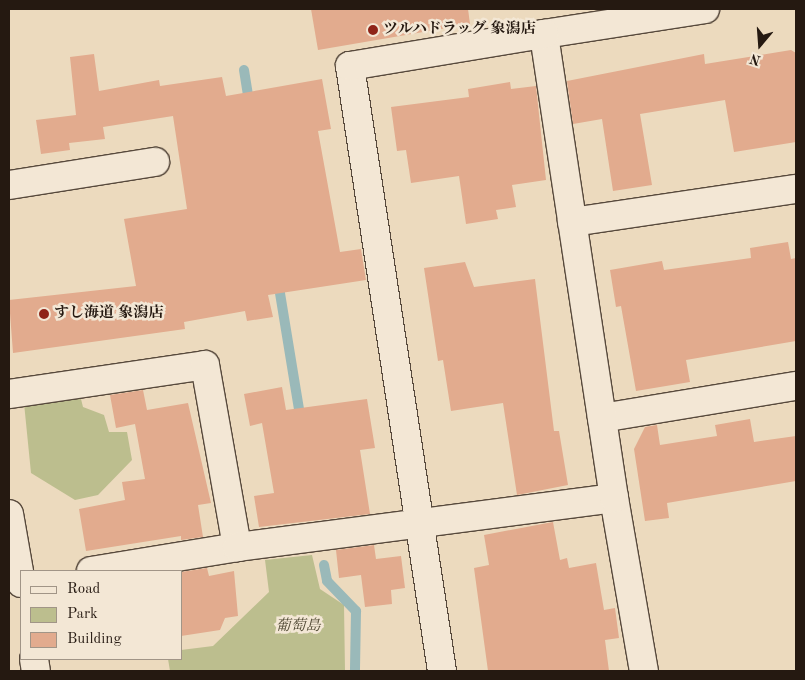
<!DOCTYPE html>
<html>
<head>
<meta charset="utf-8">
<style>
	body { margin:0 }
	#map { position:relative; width:805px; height:680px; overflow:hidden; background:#ecdabe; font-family:"Old Standard TT","Noto Serif JP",serif }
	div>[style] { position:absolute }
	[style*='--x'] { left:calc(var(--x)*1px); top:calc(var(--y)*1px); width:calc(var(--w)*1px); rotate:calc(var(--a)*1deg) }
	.green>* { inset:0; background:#bcbe8e }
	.stream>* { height:10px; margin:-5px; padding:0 5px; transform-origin:5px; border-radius:5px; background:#9ab9b9 }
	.building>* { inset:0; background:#e2ab8e }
	.roads { filter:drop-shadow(1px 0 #57493c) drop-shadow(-1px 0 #57493c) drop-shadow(0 1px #57493c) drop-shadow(0 -1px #57493c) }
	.street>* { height:28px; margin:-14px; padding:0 14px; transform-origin:14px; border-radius:14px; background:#f3e7d5 }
	.secondary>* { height:28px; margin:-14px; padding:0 14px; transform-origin:14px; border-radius:14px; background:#f3e7d5 }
	.dots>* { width:14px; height:14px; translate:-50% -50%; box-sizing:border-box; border:2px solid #f3e7d5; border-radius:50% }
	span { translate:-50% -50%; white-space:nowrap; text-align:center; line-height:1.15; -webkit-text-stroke:5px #f3e7d5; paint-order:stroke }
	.poi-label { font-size:15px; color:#251911; font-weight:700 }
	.left { translate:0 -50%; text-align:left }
	.park-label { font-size:15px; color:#524b36; font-style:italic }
	.frame { position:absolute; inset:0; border:10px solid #251911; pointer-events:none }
	.legend { position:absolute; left:20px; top:570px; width:162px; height:90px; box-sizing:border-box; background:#f3e7d5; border:1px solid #a19587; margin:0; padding:6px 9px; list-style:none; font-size:15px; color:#251911 }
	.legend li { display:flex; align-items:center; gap:10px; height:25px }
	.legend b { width:25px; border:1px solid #a19587 }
	.north { position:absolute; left:735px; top:20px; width:50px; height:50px; -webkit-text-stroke:4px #f3e7d5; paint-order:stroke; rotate:198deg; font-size:14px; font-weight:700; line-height:20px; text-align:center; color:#251911 }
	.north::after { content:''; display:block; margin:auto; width:18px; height:22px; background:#251911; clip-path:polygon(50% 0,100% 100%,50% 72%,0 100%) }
</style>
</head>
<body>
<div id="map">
	<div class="green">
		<div style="clip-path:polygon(80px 395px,83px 407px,104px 415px,109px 432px,127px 432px,132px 460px,98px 495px,75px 500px,31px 473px,24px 403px)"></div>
		<div style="clip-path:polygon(312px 555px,320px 589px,344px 605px,345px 671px,170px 671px,168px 659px,181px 659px,181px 650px,213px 646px,269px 592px,265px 560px)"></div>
	</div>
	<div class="stream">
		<div style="--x:244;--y:70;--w:36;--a:81"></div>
		<div style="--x:278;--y:281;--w:143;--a:80.7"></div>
		<div style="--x:324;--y:565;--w:16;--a:79"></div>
		<div style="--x:327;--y:581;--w:42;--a:46"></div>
		<div style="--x:356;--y:611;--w:60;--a:91"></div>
	</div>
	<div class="building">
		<div style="clip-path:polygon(311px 9px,468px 9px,470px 24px,318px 50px)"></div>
		<div style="clip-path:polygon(791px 50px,796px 53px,796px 142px,734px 152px,725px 100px,640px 114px,652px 185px,613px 191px,602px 119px,573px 124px,567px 81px,704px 54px,705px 64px)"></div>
		<div style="clip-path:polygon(94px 54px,99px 91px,159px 80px,160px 86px,222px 77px,226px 96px,322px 79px,331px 129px,318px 131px,340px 252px,361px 249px,366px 280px,268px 295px,273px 317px,247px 321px,245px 311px,184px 322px,185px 329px,13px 353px,9px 300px,136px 286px,124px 219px,187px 209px,173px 116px,103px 127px,105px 139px,69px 143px,70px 150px,41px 154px,36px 120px,76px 115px,70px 57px)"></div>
		<div style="clip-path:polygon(510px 82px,511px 89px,536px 86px,546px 180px,512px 185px,516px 207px,496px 210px,498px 219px,466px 224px,459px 176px,411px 183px,406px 150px,397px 151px,391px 107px,469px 97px,468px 89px)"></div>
		<div style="clip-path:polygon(788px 242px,791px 259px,796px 258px,796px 341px,686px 360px,690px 382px,636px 391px,621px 306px,616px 307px,610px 270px,662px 261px,664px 270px,751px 258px,750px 248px)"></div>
		<div style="clip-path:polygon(465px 262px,474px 287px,535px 279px,554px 431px,559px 431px,568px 485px,517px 495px,503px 403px,451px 411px,443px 360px,438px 361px,424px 268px)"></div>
		<div style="clip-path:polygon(282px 387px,286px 410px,367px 399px,375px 448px,360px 450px,370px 514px,259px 527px,254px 496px,274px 493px,262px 423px,250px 426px,244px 394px)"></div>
		<div style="clip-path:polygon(143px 390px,147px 410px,188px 403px,211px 503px,198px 505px,203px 537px,181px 540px,181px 536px,86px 551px,79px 509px,125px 500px,122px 482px,145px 479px,135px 424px,116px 428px,110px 395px)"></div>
		<div style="clip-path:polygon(750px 419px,754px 442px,796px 436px,796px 481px,667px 503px,669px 518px,645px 521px,634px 449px,645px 427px,657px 425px,660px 445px,717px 436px,715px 425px)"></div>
		<div style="clip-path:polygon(553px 522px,560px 560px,567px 558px,569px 568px,596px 563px,604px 610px,615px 608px,619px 638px,605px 640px,609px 671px,488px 671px,474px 568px,489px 565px,484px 535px)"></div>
		<div style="clip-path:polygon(374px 545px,376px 559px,401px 556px,405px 588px,391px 590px,392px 604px,365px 607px,361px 575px,339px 578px,336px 550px)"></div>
		<div style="clip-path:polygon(207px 568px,209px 576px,234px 571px,238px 616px,225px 618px,220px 630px,181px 636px,181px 572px)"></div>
	</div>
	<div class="roads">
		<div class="street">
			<div style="--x:9;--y:185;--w:148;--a:-9"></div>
			<div style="--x:572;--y:222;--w:226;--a:-8.4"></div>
			<div style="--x:9;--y:394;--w:198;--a:-8.4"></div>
			<div style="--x:205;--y:365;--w:185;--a:80"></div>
			<div style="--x:602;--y:418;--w:197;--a:-9.4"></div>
			<div style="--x:614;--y:498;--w:176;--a:80.2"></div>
			<div style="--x:91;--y:571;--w:148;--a:-9.3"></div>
			<div style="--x:237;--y:547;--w:380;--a:-7.4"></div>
			<div style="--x:614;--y:498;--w:469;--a:-98.6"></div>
			<div style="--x:544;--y:34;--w:163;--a:-8.8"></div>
			<div style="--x:442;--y:671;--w:612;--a:-98.65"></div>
			<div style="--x:350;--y:66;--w:197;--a:-9.4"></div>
		</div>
		<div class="secondary">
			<div style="--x:9;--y:514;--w:70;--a:80.1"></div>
			<div style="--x:34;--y:659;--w:12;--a:81"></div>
		</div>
	</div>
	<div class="dots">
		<div style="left:373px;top:30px;background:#8f2418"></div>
		<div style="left:44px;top:314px;background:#8f2418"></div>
	</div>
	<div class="poi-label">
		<span class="left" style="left:383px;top:30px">ツルハドラッグ 象潟店</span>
		<span class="left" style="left:54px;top:314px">すし海道 象潟店</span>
	</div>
	<div class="park-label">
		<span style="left:298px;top:627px">葡萄島</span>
	</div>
	<div class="frame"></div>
	<ul class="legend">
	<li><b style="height:6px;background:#f3e7d5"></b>Road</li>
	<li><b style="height:14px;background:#bcbe8e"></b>Park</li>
	<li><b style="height:14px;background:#e2ab8e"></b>Building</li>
	</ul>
	<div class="north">N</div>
</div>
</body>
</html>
